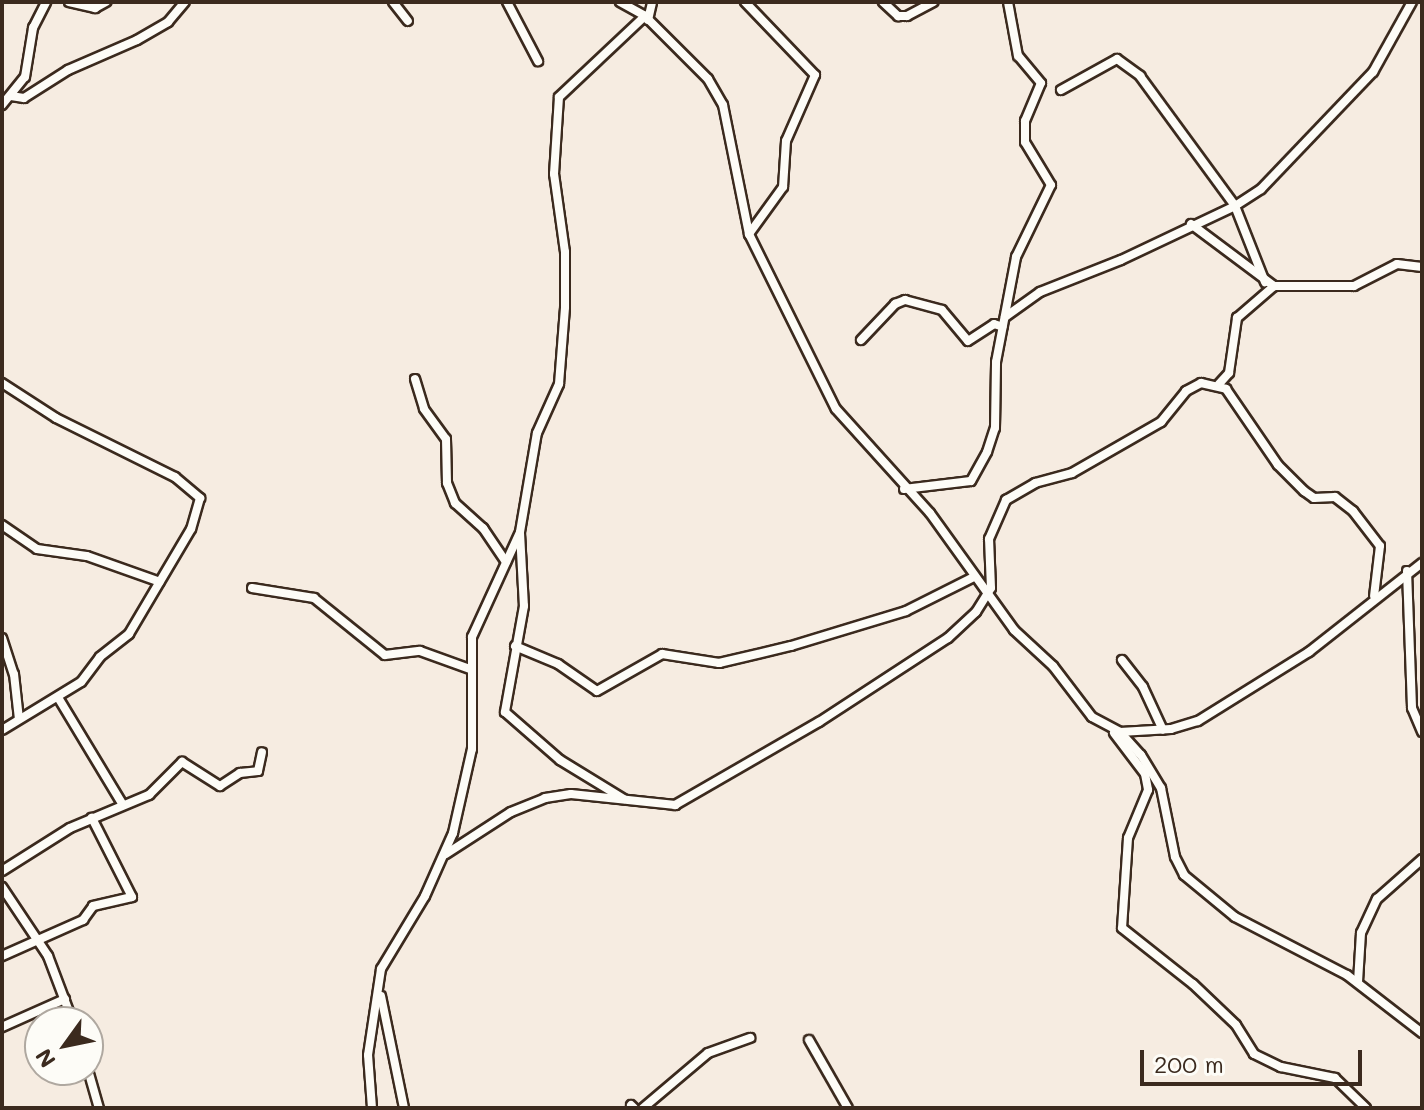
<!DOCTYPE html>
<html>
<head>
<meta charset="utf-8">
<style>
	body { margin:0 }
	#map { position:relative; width:1424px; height:1110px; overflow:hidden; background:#f6ece1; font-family:Mali,sans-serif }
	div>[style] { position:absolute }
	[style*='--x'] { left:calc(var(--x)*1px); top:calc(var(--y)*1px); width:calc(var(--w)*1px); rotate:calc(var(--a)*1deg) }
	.roads { filter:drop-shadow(2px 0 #3b2a1e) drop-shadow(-2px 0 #3b2a1e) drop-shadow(0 2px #3b2a1e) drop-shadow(0 -2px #3b2a1e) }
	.minor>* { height:8px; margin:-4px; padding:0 4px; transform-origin:4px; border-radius:4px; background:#fdfcf7 }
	span { translate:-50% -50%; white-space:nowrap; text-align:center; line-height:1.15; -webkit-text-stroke:7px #fdfcf7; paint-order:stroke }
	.frame { position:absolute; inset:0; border:4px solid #3b2a1e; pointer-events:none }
	.north { position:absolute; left:24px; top:1006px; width:80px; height:80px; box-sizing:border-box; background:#fdfcf7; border:2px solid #afa8a0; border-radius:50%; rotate:237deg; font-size:22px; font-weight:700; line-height:32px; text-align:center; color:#3b2a1e }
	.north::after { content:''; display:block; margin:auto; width:28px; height:36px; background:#3b2a1e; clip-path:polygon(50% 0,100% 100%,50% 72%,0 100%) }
	.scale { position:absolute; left:1140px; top:1050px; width:222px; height:36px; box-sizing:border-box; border:4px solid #3b2a1e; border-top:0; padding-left:10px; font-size:24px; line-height:28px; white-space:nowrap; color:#3b2a1e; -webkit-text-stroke:6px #fdfcf7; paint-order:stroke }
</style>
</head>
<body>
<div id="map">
	<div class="roads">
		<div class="minor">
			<div style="--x:69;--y:2;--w:27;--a:13"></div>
			<div style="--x:95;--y:8;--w:13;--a:-29"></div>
			<div style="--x:393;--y:2;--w:24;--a:52"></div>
			<div style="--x:507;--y:2;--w:67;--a:62.3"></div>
			<div style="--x:620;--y:2;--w:29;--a:29"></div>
			<div style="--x:645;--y:16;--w:89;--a:45"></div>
			<div style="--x:708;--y:79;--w:30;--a:60"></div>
			<div style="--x:723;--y:105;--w:132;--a:78.6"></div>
			<div style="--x:749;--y:234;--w:195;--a:63.6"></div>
			<div style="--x:836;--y:409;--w:140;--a:47.9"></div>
			<div style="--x:930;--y:513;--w:144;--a:54.3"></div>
			<div style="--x:1014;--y:630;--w:53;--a:42.7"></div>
			<div style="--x:1053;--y:666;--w:64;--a:52.6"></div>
			<div style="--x:1092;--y:717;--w:32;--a:28"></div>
			<div style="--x:1120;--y:732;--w:31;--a:48"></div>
			<div style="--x:1141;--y:755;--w:39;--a:59"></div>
			<div style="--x:1161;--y:788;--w:70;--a:78.5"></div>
			<div style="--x:1175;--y:857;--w:20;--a:63"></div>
			<div style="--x:1184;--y:875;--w:66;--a:39.5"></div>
			<div style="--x:1235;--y:917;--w:126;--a:27.4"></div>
			<div style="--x:1347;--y:975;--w:95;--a:37.7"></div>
			<div style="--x:745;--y:2;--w:101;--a:46.2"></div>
			<div style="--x:815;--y:75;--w:72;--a:113.7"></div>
			<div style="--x:786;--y:141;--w:46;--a:93.7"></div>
			<div style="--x:783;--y:187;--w:58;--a:125.9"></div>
			<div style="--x:883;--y:2;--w:21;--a:43"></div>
			<div style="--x:898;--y:16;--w:9;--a:0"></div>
			<div style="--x:907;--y:16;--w:30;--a:-28"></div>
			<div style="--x:648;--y:20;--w:18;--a:-77"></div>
			<div style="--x:1061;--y:90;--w:64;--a:-29"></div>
			<div style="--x:1117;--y:59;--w:29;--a:36"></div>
			<div style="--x:1140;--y:76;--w:161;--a:53.8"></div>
			<div style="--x:1235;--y:206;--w:82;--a:68.5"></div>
			<div style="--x:11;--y:96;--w:13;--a:9"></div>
			<div style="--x:24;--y:98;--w:52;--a:-32.5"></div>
			<div style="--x:68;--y:70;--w:75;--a:-23.5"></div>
			<div style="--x:137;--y:40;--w:36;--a:-30"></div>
			<div style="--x:168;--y:22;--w:26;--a:-50"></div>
			<div style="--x:2;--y:105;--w:36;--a:-51"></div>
			<div style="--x:25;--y:77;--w:50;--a:-80.7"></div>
			<div style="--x:33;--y:28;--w:29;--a:-63"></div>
			<div style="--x:1191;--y:224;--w:104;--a:36.8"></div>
			<div style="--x:1274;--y:286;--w:80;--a:0"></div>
			<div style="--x:1354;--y:286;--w:48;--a:-27.1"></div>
			<div style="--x:1397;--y:264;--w:25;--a:7"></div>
			<div style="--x:1005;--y:317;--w:43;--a:-35.5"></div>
			<div style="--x:1040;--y:292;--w:87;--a:-21.6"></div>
			<div style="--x:1121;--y:260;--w:126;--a:-25.3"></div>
			<div style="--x:1235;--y:206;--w:31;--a:-33"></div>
			<div style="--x:1261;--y:189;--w:162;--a:-46.3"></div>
			<div style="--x:1373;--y:72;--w:80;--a:-60.9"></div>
			<div style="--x:861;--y:340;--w:50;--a:-46.6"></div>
			<div style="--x:895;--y:304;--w:11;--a:-22"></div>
			<div style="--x:905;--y:300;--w:38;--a:15"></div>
			<div style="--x:942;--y:310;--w:40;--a:50"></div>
			<div style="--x:968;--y:341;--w:31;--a:-33"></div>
			<div style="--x:994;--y:324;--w:9;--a:18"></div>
			<div style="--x:415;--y:379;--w:31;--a:73"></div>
			<div style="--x:424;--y:409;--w:37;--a:54"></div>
			<div style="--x:446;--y:439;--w:44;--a:88.7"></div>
			<div style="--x:447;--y:483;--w:22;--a:68"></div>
			<div style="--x:455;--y:503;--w:38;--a:42"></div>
			<div style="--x:483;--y:528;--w:41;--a:55.9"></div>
			<div style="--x:2;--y:383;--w:64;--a:32.9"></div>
			<div style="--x:56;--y:418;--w:133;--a:26.4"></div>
			<div style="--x:175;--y:477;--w:33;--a:40"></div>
			<div style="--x:200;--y:498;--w:32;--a:106"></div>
			<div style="--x:191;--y:529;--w:122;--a:120.6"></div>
			<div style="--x:129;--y:634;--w:37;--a:142"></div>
			<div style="--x:100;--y:657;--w:31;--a:127"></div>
			<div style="--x:81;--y:682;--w:92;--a:148.7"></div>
			<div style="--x:1219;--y:384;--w:15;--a:-48"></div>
			<div style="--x:1229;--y:373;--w:56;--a:-81.7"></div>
			<div style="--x:1237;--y:318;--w:49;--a:-40.9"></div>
			<div style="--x:904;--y:489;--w:67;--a:-6.8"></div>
			<div style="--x:971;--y:481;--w:33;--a:-61"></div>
			<div style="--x:987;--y:452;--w:25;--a:-72"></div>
			<div style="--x:995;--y:428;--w:66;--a:-89.1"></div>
			<div style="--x:996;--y:362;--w:107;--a:-79.2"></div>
			<div style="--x:1016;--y:257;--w:80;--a:-64.1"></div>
			<div style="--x:1051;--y:185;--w:50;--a:-121.2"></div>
			<div style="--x:1025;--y:142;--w:21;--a:-90"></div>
			<div style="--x:1025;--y:121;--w:41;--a:-67.2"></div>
			<div style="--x:1041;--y:83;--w:35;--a:-130"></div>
			<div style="--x:1018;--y:56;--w:55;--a:-100.5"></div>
			<div style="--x:2;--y:525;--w:42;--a:34.4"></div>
			<div style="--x:37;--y:549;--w:50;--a:8"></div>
			<div style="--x:87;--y:556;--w:77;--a:19.6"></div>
			<div style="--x:520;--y:533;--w:73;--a:86.9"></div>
			<div style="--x:524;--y:606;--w:108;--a:100.2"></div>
			<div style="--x:505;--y:712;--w:73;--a:41.1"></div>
			<div style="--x:560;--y:760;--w:75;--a:31.4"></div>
			<div style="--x:1407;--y:571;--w:137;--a:87.9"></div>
			<div style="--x:1412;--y:708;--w:26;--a:67"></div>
			<div style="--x:252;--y:588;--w:63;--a:9.2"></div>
			<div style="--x:314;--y:598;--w:91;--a:38.8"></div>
			<div style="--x:385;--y:655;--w:35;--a:-7"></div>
			<div style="--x:420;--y:651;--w:53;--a:19.8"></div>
			<div style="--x:2;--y:638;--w:38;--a:72"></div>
			<div style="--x:14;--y:674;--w:45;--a:83.7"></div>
			<div style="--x:515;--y:646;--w:47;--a:22.7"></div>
			<div style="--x:558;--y:664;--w:47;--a:34.7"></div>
			<div style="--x:597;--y:691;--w:75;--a:-29.6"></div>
			<div style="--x:662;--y:654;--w:58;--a:9"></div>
			<div style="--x:719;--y:663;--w:74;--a:-13.3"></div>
			<div style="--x:791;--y:646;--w:120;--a:-16.9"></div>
			<div style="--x:906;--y:611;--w:76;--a:-26.6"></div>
			<div style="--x:1122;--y:660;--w:34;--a:52"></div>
			<div style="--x:1143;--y:687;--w:47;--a:65.1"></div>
			<div style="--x:59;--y:699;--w:124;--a:58.9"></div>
			<div style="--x:1120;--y:732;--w:51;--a:-3.4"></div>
			<div style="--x:1171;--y:729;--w:28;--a:-17"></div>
			<div style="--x:1198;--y:721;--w:131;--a:-31.9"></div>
			<div style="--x:1309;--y:652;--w:144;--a:-38.2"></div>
			<div style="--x:1114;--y:733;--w:51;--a:52.9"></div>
			<div style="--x:1145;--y:774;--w:16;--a:79"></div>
			<div style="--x:1148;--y:790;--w:52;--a:112.6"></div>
			<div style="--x:1128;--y:838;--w:90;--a:93.8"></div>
			<div style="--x:1122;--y:928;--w:90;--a:38.3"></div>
			<div style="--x:1193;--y:984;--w:59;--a:43.6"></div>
			<div style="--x:1236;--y:1025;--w:34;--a:58"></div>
			<div style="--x:1254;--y:1054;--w:30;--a:26"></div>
			<div style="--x:1281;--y:1067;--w:55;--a:11.5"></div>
			<div style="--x:1335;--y:1078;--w:43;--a:44.1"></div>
			<div style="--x:446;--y:854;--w:77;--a:-32.9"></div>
			<div style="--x:511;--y:812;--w:37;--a:-22"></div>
			<div style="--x:545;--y:798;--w:26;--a:-9"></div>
			<div style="--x:571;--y:794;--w:105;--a:6"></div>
			<div style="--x:675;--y:805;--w:166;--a:-30"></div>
			<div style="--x:819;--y:722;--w:154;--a:-33.1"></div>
			<div style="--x:948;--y:638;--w:38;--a:-43"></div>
			<div style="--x:976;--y:612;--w:28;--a:-58"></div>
			<div style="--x:991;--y:588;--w:49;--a:-92.3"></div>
			<div style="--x:989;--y:539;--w:43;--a:-66.4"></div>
			<div style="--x:1006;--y:500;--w:34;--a:-30"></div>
			<div style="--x:1035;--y:483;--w:38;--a:-15"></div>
			<div style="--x:1072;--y:473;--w:103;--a:-29.8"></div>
			<div style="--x:1161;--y:422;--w:40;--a:-51"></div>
			<div style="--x:1186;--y:391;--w:17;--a:-28"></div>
			<div style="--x:1201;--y:383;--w:26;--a:13"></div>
			<div style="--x:1226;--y:389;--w:92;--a:55.6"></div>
			<div style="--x:1278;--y:465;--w:37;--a:45"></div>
			<div style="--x:1304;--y:491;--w:12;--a:35"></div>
			<div style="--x:1314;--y:498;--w:21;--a:-3"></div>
			<div style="--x:1335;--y:497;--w:23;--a:38"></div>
			<div style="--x:1353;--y:511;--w:44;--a:52.4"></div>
			<div style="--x:1380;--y:546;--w:50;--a:96.8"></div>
			<div style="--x:2;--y:871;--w:80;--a:-32.3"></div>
			<div style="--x:70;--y:828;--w:86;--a:-22.7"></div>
			<div style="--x:149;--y:795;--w:47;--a:-45"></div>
			<div style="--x:182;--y:762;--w:45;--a:32.3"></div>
			<div style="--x:220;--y:786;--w:24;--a:-33"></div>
			<div style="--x:240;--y:773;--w:18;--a:-6"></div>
			<div style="--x:258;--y:771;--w:19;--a:-78"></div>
			<div style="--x:2;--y:887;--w:83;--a:56.3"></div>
			<div style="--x:48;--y:956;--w:71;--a:69.3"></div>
			<div style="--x:2;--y:956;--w:89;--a:-24"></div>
			<div style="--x:83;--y:920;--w:17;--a:-54"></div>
			<div style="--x:93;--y:906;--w:40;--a:-13"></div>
			<div style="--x:132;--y:897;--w:89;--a:-116.9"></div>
			<div style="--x:1358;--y:982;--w:49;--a:-86.5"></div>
			<div style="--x:1361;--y:933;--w:38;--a:-65"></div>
			<div style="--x:1377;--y:899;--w:60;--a:-41.6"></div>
			<div style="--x:381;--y:996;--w:114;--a:78.4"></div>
			<div style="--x:2;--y:1027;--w:69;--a:-24"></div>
			<div style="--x:809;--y:1040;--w:78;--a:60.2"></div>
			<div style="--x:88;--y:1070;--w:40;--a:74"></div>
			<div style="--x:631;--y:1105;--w:4;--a:45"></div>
			<div style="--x:372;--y:1108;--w:53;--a:-94.3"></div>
			<div style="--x:368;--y:1055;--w:87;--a:-81.4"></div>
			<div style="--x:381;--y:969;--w:85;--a:-58.9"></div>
			<div style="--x:425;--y:896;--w:69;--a:-66"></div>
			<div style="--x:453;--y:833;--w:86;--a:-77.3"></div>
			<div style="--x:472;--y:749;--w:112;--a:-90"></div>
			<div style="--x:472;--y:637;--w:115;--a:-65.4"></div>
			<div style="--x:520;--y:532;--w:100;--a:-80.3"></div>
			<div style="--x:537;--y:433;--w:54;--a:-65.8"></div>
			<div style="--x:559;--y:384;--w:77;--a:-85.5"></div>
			<div style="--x:565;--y:307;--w:55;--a:-90"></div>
			<div style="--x:565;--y:252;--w:79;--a:-98"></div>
			<div style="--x:554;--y:174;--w:77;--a:-86.3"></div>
			<div style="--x:559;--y:97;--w:118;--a:-43.3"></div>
			<div style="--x:643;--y:1108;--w:85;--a:-40.2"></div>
			<div style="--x:708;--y:1053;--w:45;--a:-19.7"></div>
		</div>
	</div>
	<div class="frame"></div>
	<div class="north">N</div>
	<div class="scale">200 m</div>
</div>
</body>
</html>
